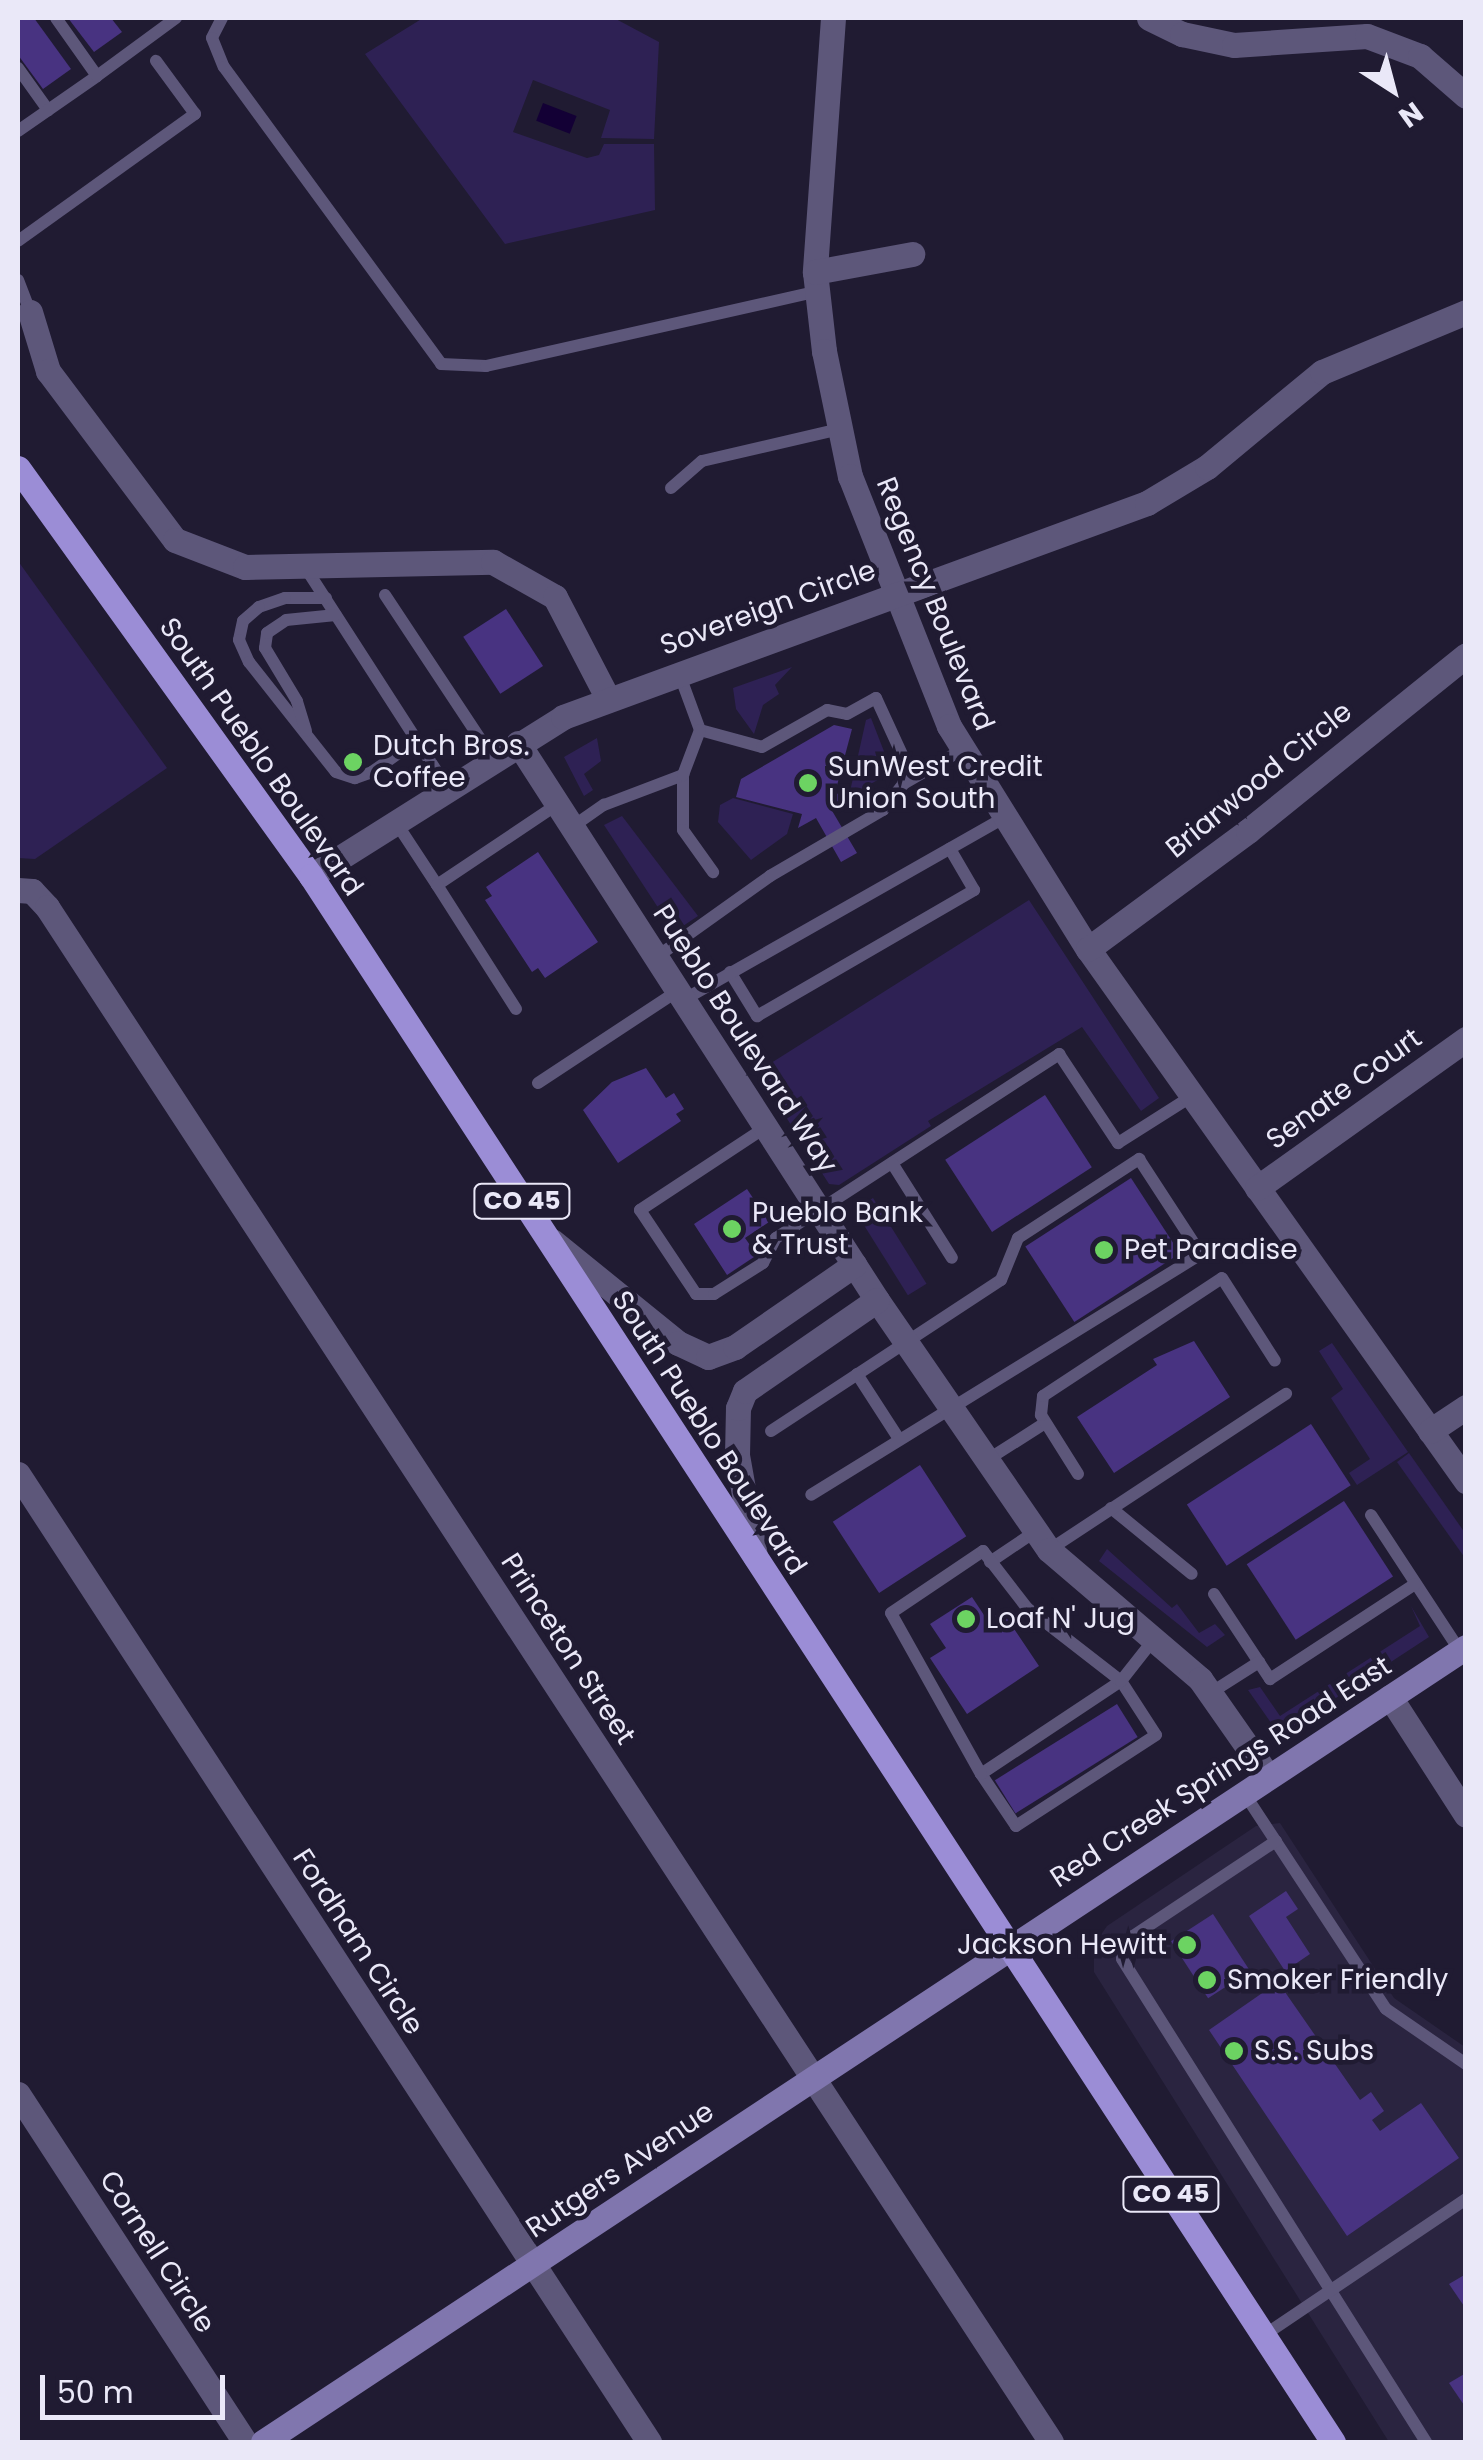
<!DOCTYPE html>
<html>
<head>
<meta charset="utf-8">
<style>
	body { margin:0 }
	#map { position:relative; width:1483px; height:2460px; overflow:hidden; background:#201b32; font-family:Poppins,sans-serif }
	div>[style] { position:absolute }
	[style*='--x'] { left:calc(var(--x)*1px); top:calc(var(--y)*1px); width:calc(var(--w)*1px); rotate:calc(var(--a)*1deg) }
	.built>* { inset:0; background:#2a2440 }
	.green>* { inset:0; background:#2e2154; transform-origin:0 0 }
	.water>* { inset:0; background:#130035; transform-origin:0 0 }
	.building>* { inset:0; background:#483381; transform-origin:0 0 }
	.lane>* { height:12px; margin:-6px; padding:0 6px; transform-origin:6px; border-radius:6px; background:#5d577a }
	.street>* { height:25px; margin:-12.5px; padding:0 12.5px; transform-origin:12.5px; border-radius:12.5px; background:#5d577a }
	.secondary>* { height:25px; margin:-12.5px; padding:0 12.5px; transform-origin:12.5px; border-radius:12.5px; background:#8076ae }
	.primary>* { height:25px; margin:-12.5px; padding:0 12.5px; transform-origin:12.5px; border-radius:12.5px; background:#9b8dd6 }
	.dots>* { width:28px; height:28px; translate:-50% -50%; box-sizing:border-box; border:5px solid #201b32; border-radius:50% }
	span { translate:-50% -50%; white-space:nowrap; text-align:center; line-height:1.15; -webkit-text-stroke:9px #201b32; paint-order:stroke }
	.shield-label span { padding:2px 8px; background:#201b32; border:2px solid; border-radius:8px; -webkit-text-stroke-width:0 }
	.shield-label { font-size:25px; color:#eae8f8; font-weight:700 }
	.street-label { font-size:28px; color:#eae8f8 }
	.poi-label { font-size:28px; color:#eae8f8 }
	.left { translate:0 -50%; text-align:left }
	.right { translate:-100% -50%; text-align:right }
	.frame { position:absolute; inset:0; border:20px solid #eae8f8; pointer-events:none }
	.north { position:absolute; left:1343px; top:40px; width:100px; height:100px; -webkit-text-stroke:8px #201b32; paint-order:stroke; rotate:144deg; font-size:28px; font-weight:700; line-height:40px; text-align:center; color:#eae8f8 }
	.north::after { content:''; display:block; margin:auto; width:35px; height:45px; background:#eae8f8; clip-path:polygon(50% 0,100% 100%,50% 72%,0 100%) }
	.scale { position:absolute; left:40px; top:2375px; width:185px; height:45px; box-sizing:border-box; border:5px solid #eae8f8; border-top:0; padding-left:12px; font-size:30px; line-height:35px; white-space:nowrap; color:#eae8f8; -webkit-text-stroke:8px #201b32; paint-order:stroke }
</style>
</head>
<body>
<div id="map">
	<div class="built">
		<div style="clip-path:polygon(1280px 1823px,1394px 1998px,1465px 2047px,1465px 2442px,1389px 2442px,1094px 1972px,1094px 1945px,1107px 1926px,1256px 1826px)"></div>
	</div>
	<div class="green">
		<div style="clip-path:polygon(423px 18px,614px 18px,659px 42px,654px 139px,601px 138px,610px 110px,533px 80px,513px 132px,587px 158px,599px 155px,604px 144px,654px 144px,655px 210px,505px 244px,365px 54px)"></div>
		<div style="clip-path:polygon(18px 561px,167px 768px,35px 859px,18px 858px)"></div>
		<div style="clip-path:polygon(792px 667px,775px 685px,779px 694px,763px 705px,754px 734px,736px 709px,733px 688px)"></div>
		<div style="clip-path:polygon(871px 718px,892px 772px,849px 796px,866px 720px)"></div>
		<div style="clip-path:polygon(597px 738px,601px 761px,584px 774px,593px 790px,584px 796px,564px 757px)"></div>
		<div style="clip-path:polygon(733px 798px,793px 814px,787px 834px,751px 860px,718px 822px,720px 805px)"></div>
		<div style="clip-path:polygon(622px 816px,698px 916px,674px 932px,604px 825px)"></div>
		<div style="clip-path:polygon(1029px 900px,1159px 1098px,1141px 1111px,1082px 1027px,928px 1121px,931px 1126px,839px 1185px,829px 1184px,757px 1072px)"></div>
		<div style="left:873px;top:1198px;width:101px;height:22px;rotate:58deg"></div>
		<div style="clip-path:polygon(1332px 1343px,1408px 1452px,1357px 1485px,1349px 1473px,1370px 1459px,1331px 1398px,1343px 1389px,1319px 1351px)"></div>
		<div style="clip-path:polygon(1409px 1453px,1465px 1533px,1465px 1558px,1397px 1462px)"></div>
		<div style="clip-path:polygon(1107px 1549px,1172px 1608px,1177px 1604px,1199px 1633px,1215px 1624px,1225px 1635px,1207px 1647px,1099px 1561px)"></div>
		<div style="clip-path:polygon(1411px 1606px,1429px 1637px,1287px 1730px,1276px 1730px,1248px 1690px,1260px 1687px,1280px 1716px,1420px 1626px)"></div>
	</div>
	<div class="water">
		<div style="left:543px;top:103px;width:36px;height:19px;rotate:21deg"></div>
	</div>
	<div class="building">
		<div style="clip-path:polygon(18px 18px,34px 18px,71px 69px,43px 89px,18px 55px)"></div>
		<div style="clip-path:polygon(68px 18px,111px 18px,122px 32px,94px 52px)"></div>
		<div style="left:506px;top:609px;width:68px;height:51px;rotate:57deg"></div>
		<div style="clip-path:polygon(834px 725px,852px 729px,835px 793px,852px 798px,831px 809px,857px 853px,841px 862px,816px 818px,798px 828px,802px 814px,736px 797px,741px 779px)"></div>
		<div style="clip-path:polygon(538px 852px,598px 942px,545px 978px,538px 968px,532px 972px,485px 900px,492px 896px,486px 887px)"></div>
		<div style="clip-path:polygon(646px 1068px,666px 1098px,674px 1093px,684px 1109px,676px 1114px,681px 1121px,618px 1163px,583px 1110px,612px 1082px)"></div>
		<div style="left:1045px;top:1095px;width:86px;height:119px;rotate:57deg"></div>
		<div style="left:1131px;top:1178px;width:90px;height:126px;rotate:57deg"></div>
		<div style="clip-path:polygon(747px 1189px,769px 1222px,745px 1238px,757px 1255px,727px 1275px,694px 1224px)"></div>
		<div style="clip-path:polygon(1194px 1341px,1230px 1397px,1114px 1473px,1077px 1417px,1157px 1365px,1153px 1359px)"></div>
		<div style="left:1311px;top:1424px;width:73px;height:148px;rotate:57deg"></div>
		<div style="left:920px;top:1465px;width:85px;height:104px;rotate:57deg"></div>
		<div style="left:1344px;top:1501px;width:90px;height:116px;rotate:57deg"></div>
		<div style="clip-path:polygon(972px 1597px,988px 1621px,1002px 1611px,1039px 1666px,967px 1714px,930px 1658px,946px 1648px,930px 1624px)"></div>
		<div style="left:1117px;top:1704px;width:39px;height:144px;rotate:58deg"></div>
		<div style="clip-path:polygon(1286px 1891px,1298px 1909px,1286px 1917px,1310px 1954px,1285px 1971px,1249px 1916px)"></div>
		<div style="left:1213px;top:1914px;width:68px;height:50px;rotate:57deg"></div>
		<div style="clip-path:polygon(1278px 1982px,1360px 2100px,1371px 2092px,1384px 2111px,1372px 2120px,1380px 2131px,1421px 2103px,1459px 2158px,1347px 2236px,1209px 2030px)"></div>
		<div style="clip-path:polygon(1466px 2274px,1466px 2309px,1449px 2284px)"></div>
		<div style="clip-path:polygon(1466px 2373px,1466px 2408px,1449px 2383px)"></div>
	</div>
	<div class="lane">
		<div style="--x:222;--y:18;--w:22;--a:117"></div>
		<div style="--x:212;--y:38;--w:31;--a:68"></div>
		<div style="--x:224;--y:67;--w:368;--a:53.8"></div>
		<div style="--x:441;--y:364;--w:45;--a:2.5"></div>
		<div style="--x:486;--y:366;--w:340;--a:-12.7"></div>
		<div style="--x:18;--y:68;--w:52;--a:54.5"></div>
		<div style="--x:97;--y:76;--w:98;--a:-36.3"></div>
		<div style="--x:18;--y:131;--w:96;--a:-34.8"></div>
		<div style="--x:97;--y:76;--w:71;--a:-125.3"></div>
		<div style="--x:18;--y:241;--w:218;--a:-35.7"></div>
		<div style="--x:195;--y:114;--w:66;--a:-126.3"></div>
		<div style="--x:18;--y:280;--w:34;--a:69"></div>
		<div style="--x:671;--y:488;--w:41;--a:-41.1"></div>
		<div style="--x:702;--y:461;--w:142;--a:-13.1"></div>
		<div style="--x:305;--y:567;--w:262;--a:57.2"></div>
		<div style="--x:385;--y:595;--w:196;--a:56.5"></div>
		<div style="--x:326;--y:598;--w:41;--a:180"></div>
		<div style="--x:285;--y:598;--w:28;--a:161"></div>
		<div style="--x:259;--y:607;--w:21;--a:139"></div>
		<div style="--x:243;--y:621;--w:19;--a:102"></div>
		<div style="--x:239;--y:640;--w:24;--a:66"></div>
		<div style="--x:249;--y:662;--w:140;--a:51.7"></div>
		<div style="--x:336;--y:772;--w:20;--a:18"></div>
		<div style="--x:355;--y:778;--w:18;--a:-19"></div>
		<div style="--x:372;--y:772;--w:55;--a:-35.4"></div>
		<div style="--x:679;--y:673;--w:61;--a:69.8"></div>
		<div style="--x:700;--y:730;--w:64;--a:15.3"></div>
		<div style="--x:762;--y:747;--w:75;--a:-29.6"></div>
		<div style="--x:827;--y:710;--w:20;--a:11"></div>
		<div style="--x:847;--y:714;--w:33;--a:-29"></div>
		<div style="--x:876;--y:698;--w:67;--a:65.3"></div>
		<div style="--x:904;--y:759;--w:25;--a:92"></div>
		<div style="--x:306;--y:731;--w:31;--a:-107"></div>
		<div style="--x:297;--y:701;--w:62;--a:-121.1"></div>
		<div style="--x:265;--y:648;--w:15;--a:-82"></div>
		<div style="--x:267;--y:633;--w:23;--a:-34"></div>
		<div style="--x:286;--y:620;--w:50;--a:-5.7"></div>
		<div style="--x:683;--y:775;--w:55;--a:90"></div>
		<div style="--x:683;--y:830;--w:52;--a:54.5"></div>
		<div style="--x:395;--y:821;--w:77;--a:56.7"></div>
		<div style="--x:437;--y:885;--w:146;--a:-33.8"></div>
		<div style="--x:572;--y:827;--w:39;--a:-35"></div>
		<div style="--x:604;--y:805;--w:85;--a:-20.8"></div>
		<div style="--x:683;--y:775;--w:48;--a:-69.3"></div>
		<div style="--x:437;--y:885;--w:147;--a:57.5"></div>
		<div style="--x:658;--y:956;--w:138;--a:-35.5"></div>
		<div style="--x:770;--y:876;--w:131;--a:-30.3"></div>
		<div style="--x:883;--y:810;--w:33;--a:-52"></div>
		<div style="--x:903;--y:784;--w:68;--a:-30"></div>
		<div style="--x:730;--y:972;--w:52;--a:58.5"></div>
		<div style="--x:757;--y:1016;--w:251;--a:-30.1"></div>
		<div style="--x:974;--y:890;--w:48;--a:-120.3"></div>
		<div style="--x:685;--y:999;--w:366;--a:-29.6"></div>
		<div style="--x:538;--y:1083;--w:169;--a:-33.4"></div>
		<div style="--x:766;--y:1127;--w:151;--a:146.6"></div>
		<div style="--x:640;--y:1210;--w:101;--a:56.3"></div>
		<div style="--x:696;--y:1294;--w:18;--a:0"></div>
		<div style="--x:714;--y:1294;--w:58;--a:-32.3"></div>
		<div style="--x:763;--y:1263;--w:28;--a:-63"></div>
		<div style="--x:776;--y:1238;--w:338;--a:-33"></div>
		<div style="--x:1059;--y:1054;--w:107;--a:56.5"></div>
		<div style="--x:1118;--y:1143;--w:88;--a:-32.4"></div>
		<div style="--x:892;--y:1163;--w:112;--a:57.7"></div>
		<div style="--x:857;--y:1374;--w:77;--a:57.1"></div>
		<div style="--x:771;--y:1431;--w:275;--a:-33.3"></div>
		<div style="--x:1001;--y:1280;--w:45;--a:-68"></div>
		<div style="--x:1018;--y:1238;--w:145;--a:-33.1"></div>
		<div style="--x:1139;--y:1159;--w:113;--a:56.9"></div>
		<div style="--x:1201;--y:1254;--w:458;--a:148.3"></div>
		<div style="--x:987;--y:1460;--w:69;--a:-32.5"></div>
		<div style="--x:1078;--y:1474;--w:70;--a:-122.1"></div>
		<div style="--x:1041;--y:1415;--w:19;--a:-84"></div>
		<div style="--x:1043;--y:1396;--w:214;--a:-33.4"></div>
		<div style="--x:1222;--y:1278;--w:98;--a:57.4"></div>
		<div style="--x:1111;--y:1508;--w:104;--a:39.2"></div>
		<div style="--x:1371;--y:1515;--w:163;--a:56.8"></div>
		<div style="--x:1049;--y:1550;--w:284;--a:-33.4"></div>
		<div style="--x:990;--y:1562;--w:55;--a:-34"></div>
		<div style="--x:1214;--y:1594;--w:102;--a:56.6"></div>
		<div style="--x:1270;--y:1679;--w:173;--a:-33.2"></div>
		<div style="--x:1121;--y:1681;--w:64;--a:57.1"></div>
		<div style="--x:1156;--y:1735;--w:167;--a:147"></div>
		<div style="--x:1016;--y:1826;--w:63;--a:-123.9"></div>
		<div style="--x:981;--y:1774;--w:168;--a:-33.6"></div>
		<div style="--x:1212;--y:1692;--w:56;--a:-32.6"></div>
		<div style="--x:981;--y:1774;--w:184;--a:-119.2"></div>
		<div style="--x:891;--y:1613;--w:111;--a:-34"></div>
		<div style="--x:983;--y:1551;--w:72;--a:52.3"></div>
		<div style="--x:1027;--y:1608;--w:119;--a:37.8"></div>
		<div style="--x:1121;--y:1681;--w:53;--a:-51.8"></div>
		<div style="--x:1244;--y:1793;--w:258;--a:56.7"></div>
		<div style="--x:1386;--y:2009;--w:97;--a:34.5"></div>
		<div style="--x:1276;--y:1841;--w:172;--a:146.4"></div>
		<div style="--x:1133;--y:1936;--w:25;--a:116"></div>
		<div style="--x:1122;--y:1959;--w:571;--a:57.81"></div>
		<div style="--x:1263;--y:2336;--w:245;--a:-34"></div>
	</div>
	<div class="street">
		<div style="--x:833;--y:18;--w:255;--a:94.1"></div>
		<div style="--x:815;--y:272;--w:80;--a:83.5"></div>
		<div style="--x:824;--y:351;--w:128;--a:78.3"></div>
		<div style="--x:850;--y:476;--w:269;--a:68.4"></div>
		<div style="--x:949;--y:726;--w:263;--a:58.1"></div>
		<div style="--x:1088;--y:949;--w:653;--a:54.61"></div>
		<div style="--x:1149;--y:18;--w:37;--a:26"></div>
		<div style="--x:1182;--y:34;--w:53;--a:11.9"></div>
		<div style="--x:1234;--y:45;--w:133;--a:-3.9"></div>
		<div style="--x:1367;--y:36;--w:57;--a:20.7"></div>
		<div style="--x:1420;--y:56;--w:61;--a:41"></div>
		<div style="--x:815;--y:272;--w:99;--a:-10.5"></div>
		<div style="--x:30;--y:312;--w:62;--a:73"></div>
		<div style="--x:48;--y:371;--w:211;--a:53.1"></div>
		<div style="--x:175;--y:540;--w:75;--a:21.1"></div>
		<div style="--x:245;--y:567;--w:248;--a:-1.2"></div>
		<div style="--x:493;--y:562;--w:71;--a:29.4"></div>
		<div style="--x:555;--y:597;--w:113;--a:62.5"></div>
		<div style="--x:518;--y:743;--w:663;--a:57.2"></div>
		<div style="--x:877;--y:1300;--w:303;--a:55.5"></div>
		<div style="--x:1049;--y:1550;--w:199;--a:40.5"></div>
		<div style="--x:1200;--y:1679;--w:118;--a:55"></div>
		<div style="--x:311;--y:876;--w:298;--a:-32.2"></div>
		<div style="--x:563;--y:717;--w:622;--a:-20.12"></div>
		<div style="--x:1147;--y:503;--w:70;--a:-31"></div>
		<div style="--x:1207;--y:467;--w:149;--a:-39.6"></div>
		<div style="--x:1322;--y:372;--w:156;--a:-22.6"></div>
		<div style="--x:18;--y:890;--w:14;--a:4"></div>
		<div style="--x:32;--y:891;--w:22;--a:47"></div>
		<div style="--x:47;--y:907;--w:1834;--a:56.81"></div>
		<div style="--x:1088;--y:949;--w:199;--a:-36.4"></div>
		<div style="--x:1248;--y:831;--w:280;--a:-38.9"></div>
		<div style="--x:1257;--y:1188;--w:257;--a:-35.5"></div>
		<div style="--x:552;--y:1241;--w:162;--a:39"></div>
		<div style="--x:678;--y:1343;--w:33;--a:25"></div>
		<div style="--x:708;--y:1357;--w:29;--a:-20"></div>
		<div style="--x:735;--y:1347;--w:145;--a:-34.6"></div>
		<div style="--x:1430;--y:1431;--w:43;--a:-33.7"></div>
		<div style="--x:18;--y:1474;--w:1156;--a:56.9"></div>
		<div style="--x:755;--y:1556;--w:103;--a:-100.1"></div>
		<div style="--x:737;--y:1455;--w:47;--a:-88.8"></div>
		<div style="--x:738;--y:1408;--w:18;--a:-68"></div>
		<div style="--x:745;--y:1391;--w:160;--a:-34.6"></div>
		<div style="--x:1390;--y:1697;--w:140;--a:57.2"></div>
		<div style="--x:18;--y:2094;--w:415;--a:56.9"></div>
	</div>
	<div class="secondary">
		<div style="--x:263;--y:2442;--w:1442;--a:-33.46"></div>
	</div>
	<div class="primary">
		<div style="--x:18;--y:468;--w:502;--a:54.32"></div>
		<div style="--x:311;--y:876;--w:1870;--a:56.87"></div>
	</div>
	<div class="dots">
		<div style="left:353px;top:762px;background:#6cd362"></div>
		<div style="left:808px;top:783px;background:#6cd362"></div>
		<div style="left:732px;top:1229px;background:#6cd362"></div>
		<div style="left:1104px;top:1250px;background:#6cd362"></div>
		<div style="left:966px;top:1619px;background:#6cd362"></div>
		<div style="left:1187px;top:1945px;background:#6cd362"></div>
		<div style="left:1207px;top:1980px;background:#6cd362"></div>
		<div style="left:1234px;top:2051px;background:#6cd362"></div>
	</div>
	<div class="shield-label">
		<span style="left:522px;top:1201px">CO 45</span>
		<span style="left:1171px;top:2194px">CO 45</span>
	</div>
	<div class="street-label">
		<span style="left:935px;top:604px;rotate:68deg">Regency Boulevard</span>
		<span style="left:768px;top:608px;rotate:-20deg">Sovereign Circle</span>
		<span style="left:261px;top:757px;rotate:55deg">South Pueblo Boulevard</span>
		<span style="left:1259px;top:780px;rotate:-39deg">Briarwood Circle</span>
		<span style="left:745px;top:1039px;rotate:57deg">Pueblo Boulevard Way</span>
		<span style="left:1344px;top:1089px;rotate:-36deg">Senate Court</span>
		<span style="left:709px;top:1433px;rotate:57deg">South Pueblo Boulevard</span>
		<span style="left:568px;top:1649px;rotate:57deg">Princeton Street</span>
		<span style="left:1221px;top:1772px;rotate:-33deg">Red Creek Springs Road East</span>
		<span style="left:358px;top:1942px;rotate:57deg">Fordham Circle</span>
		<span style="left:620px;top:2170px;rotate:-34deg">Rutgers Avenue</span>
		<span style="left:157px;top:2252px;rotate:57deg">Cornell Circle</span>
	</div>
	<div class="poi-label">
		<span class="left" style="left:373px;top:762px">Dutch Bros.<br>Coffee</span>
		<span class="left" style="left:828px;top:783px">SunWest Credit<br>Union South</span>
		<span class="left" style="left:752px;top:1229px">Pueblo Bank<br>&amp; Trust</span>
		<span class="left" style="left:1124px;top:1250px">Pet Paradise</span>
		<span class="left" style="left:986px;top:1619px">Loaf N' Jug</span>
		<span class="right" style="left:1167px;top:1945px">Jackson Hewitt</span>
		<span class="left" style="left:1227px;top:1980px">Smoker Friendly</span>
		<span class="left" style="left:1254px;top:2051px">S.S. Subs</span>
	</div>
	<div class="frame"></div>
	<div class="north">N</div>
	<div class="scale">50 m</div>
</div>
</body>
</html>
